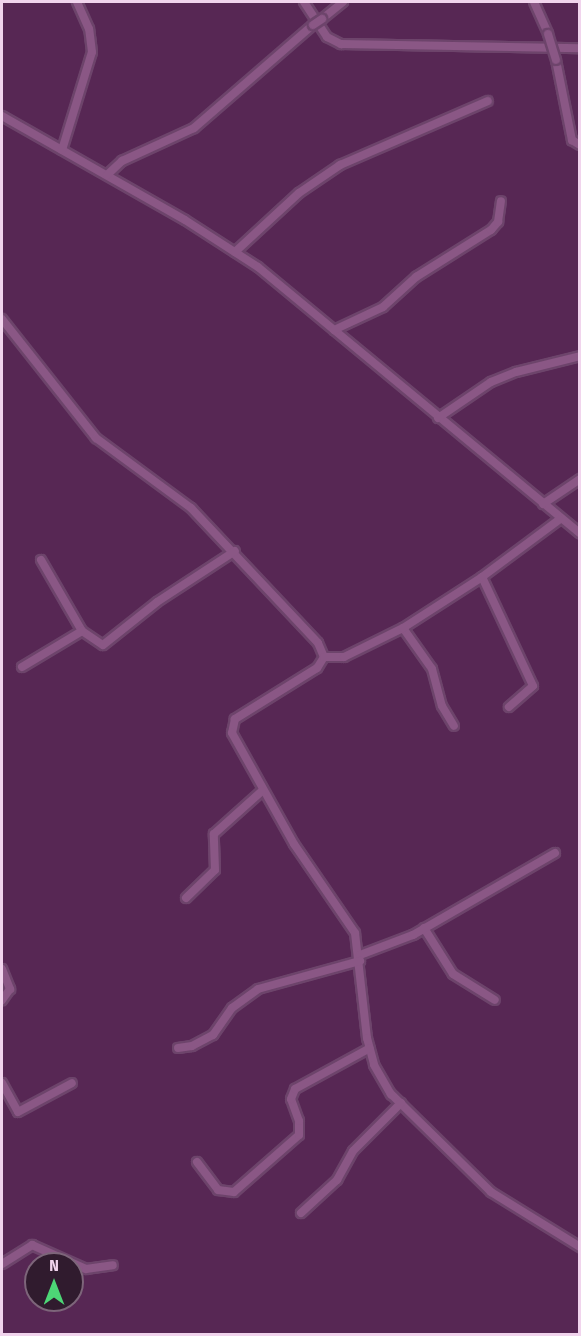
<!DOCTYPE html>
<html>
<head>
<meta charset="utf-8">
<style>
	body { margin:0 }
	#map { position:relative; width:581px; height:1336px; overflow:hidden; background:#572754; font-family:"Fira Sans Condensed",sans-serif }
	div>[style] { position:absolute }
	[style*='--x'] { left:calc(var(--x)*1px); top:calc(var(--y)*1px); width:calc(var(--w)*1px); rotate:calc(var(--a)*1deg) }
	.roads { filter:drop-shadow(2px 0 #6d446b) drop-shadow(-2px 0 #6d446b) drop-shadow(0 2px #6d446b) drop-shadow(0 -2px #6d446b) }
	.street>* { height:8px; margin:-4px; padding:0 4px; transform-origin:4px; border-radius:4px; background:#8a5785 }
	.bridges { filter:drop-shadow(2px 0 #6d446b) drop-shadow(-2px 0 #6d446b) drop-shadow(0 2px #6d446b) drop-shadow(0 -2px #6d446b) }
	.street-bridge>* { height:8px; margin:-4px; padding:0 4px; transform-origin:4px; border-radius:4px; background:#8a5785 }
	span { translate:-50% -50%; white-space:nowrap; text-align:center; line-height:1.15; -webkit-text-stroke:5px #301b2e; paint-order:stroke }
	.frame { position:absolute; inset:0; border:3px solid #f1d4ed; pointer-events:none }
	.north { position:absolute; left:24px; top:1252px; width:60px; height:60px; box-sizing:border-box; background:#301b2e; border:2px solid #7d657a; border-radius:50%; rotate:0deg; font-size:16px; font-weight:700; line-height:24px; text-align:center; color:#f1d4ed }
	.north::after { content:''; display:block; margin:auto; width:21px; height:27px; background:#4dd676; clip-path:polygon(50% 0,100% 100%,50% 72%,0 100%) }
</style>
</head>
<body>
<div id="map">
	<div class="roads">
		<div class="street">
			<div style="--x:304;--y:2;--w:42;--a:56.7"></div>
			<div style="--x:327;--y:37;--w:16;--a:27"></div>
			<div style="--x:341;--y:44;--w:239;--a:1"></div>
			<div style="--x:534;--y:2;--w:35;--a:66"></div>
			<div style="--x:322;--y:19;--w:27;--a:-39"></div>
			<div style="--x:556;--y:60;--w:82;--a:78.7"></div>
			<div style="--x:572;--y:140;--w:9;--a:32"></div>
			<div style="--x:2;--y:116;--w:210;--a:29.6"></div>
			<div style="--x:185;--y:220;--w:87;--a:32.8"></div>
			<div style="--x:258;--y:267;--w:418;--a:39.6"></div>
			<div style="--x:62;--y:150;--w:102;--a:-73"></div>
			<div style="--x:92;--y:52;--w:23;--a:-97"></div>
			<div style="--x:89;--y:29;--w:30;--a:-114"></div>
			<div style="--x:107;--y:175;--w:21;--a:-43"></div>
			<div style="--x:122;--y:161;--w:79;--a:-24.6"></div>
			<div style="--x:194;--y:128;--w:157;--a:-40.9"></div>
			<div style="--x:235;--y:252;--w:87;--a:-42.7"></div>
			<div style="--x:299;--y:193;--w:50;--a:-34.3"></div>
			<div style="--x:340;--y:165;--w:161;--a:-23.4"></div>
			<div style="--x:2;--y:319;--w:152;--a:51.7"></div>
			<div style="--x:96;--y:438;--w:118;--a:36.4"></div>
			<div style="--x:191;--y:508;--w:185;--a:46.7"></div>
			<div style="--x:318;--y:643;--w:15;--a:67"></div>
			<div style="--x:324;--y:657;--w:13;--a:122"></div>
			<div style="--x:317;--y:668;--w:97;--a:148.1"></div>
			<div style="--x:235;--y:719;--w:14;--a:102"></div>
			<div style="--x:232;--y:733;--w:127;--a:60.8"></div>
			<div style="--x:294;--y:844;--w:108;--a:55.6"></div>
			<div style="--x:355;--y:933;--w:106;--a:83.5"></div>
			<div style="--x:367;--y:1038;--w:28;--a:75"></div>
			<div style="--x:374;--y:1065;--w:34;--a:60"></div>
			<div style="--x:391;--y:1094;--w:140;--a:44.4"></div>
			<div style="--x:491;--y:1192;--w:105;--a:31.7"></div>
			<div style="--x:334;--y:330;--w:54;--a:-25.1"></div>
			<div style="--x:383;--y:307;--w:45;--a:-42.3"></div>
			<div style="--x:416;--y:277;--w:89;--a:-32.1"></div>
			<div style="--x:491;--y:230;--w:11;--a:-49"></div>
			<div style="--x:498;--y:222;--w:21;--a:-82"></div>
			<div style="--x:438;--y:418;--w:64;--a:-34.2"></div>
			<div style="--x:491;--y:382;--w:27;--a:-22"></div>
			<div style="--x:516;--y:372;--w:66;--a:-14"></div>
			<div style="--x:543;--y:504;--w:45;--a:-34"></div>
			<div style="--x:41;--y:560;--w:82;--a:60"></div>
			<div style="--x:82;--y:631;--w:25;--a:34"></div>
			<div style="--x:103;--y:645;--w:69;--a:-38.5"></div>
			<div style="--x:157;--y:602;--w:93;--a:-33.2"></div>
			<div style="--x:482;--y:577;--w:120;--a:64.9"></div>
			<div style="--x:533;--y:686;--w:32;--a:139"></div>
			<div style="--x:403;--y:628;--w:50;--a:54.7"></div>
			<div style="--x:432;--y:669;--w:38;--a:75"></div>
			<div style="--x:442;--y:706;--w:23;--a:59"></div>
			<div style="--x:324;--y:657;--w:20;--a:0"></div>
			<div style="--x:344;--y:657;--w:66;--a:-26.2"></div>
			<div style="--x:403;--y:628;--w:94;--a:-32.8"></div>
			<div style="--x:482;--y:577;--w:97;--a:-36.6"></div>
			<div style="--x:22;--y:667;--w:70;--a:-31"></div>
			<div style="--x:186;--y:898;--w:40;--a:-44"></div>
			<div style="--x:215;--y:870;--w:36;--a:-92"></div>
			<div style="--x:214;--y:834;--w:64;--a:-41.9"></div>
			<div style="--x:424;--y:928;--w:54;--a:57.8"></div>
			<div style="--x:453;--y:974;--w:49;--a:31.8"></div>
			<div style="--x:360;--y:955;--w:57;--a:-20.7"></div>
			<div style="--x:413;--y:935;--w:164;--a:-30"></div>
			<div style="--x:2;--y:969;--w:22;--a:68"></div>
			<div style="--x:10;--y:989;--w:14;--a:126"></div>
			<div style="--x:178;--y:1048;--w:14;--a:-8"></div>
			<div style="--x:192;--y:1046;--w:24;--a:-28"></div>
			<div style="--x:213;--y:1035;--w:33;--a:-55"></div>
			<div style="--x:232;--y:1008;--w:32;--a:-36"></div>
			<div style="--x:258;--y:989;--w:106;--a:-15.4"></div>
			<div style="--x:2;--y:1083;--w:33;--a:61"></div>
			<div style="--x:18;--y:1112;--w:61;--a:-28.2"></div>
			<div style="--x:197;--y:1162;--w:35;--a:53"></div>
			<div style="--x:218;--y:1190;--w:16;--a:7"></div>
			<div style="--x:234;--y:1192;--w:86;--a:-41.2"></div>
			<div style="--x:299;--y:1135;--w:14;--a:-90"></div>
			<div style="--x:299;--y:1121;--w:23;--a:-110"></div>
			<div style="--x:291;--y:1099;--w:11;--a:-68"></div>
			<div style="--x:295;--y:1089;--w:85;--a:-28.7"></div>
			<div style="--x:301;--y:1213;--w:49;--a:-42.5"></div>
			<div style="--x:337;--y:1180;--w:33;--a:-61"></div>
			<div style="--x:353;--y:1151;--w:68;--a:-45"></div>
			<div style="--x:2;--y:1264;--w:36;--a:-32"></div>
			<div style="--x:32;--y:1245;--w:59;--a:24"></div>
			<div style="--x:86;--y:1269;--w:27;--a:-8"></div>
		</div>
	</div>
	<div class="bridges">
		<div class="street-bridge">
			<div style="--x:313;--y:25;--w:11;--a:-34"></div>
			<div style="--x:548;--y:34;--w:27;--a:73"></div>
		</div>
	</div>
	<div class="frame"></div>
	<div class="north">N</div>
</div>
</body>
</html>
